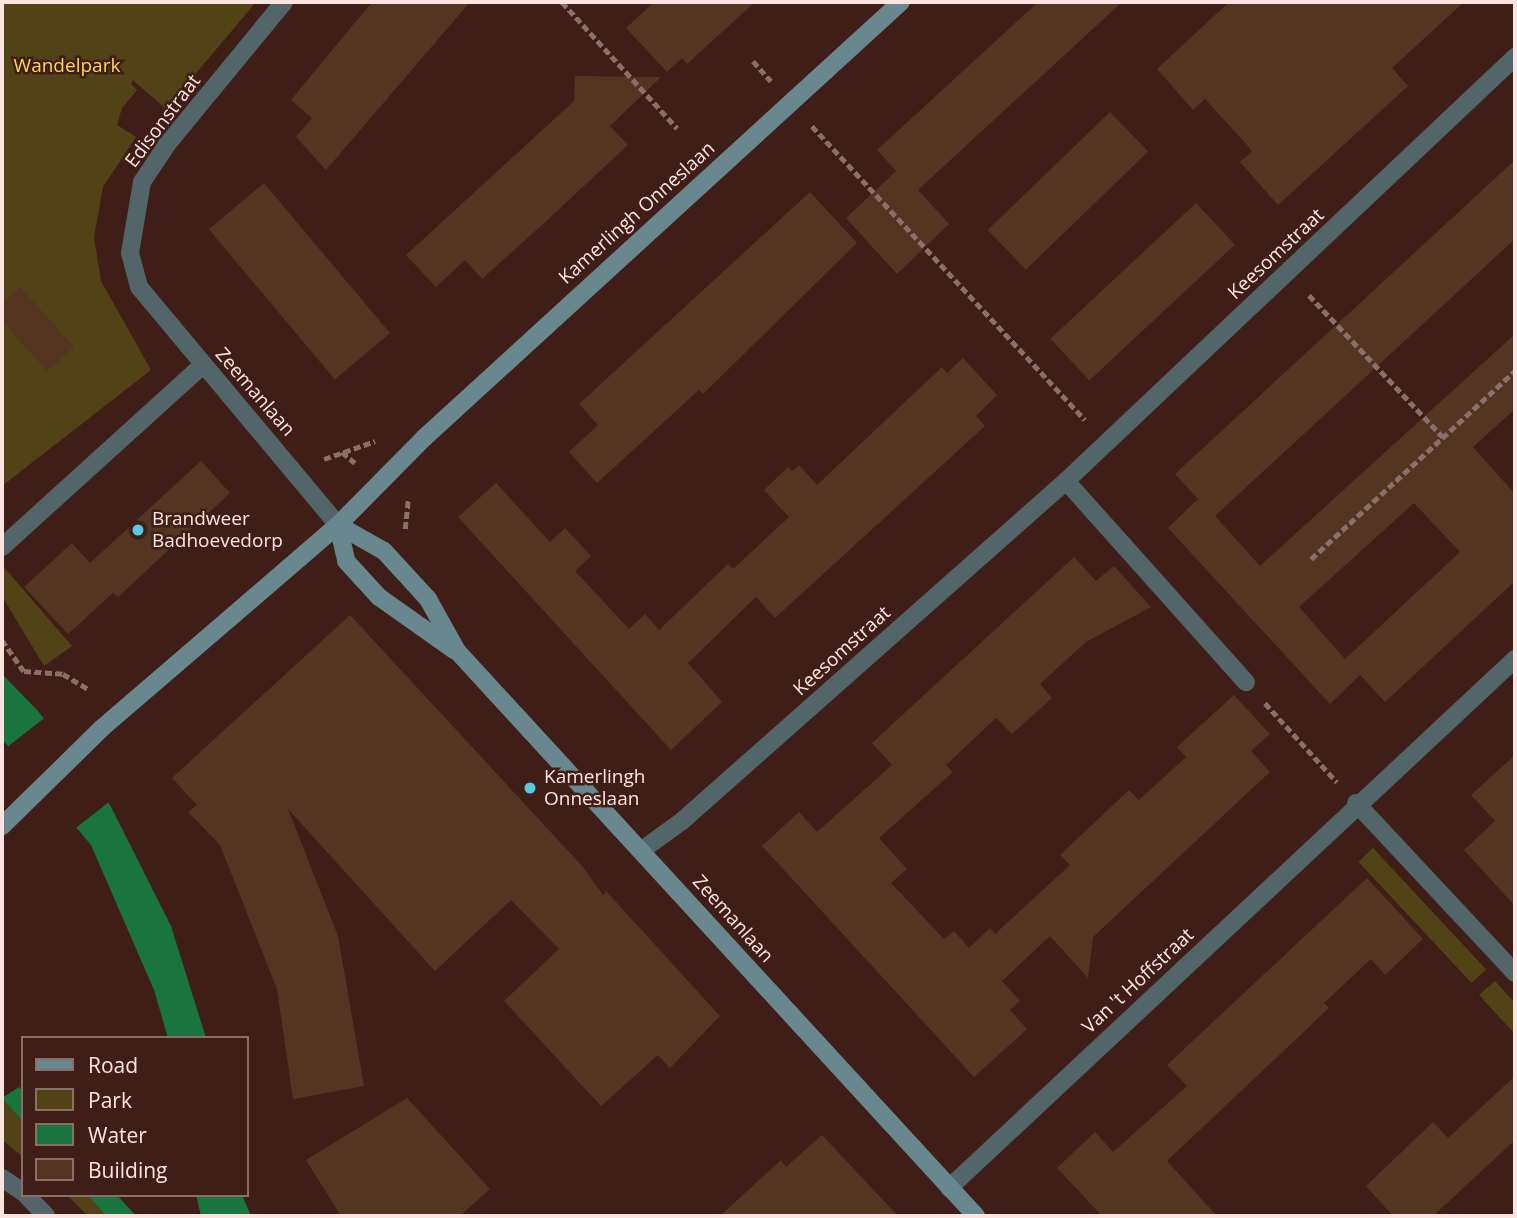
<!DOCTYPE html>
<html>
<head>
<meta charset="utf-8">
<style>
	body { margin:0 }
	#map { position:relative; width:1517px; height:1218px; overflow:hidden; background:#3f1e18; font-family:"Open Sans",sans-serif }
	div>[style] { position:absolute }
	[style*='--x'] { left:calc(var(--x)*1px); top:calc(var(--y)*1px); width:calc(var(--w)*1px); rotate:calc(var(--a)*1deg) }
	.green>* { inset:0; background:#514315; transform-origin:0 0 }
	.water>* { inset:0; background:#19743e }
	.pier>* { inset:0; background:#3f1e18; transform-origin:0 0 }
	.building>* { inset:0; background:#533522; transform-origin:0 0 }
	.path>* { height:4.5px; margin-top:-2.25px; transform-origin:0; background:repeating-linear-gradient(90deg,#8c6f6a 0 7px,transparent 0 10.5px) }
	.lane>* { height:18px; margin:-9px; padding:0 9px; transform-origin:9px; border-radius:9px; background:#526569 }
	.street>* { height:18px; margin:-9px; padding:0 9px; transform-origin:9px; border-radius:9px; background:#526569 }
	.secondary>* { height:18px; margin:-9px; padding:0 9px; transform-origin:9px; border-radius:9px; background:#69878e }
	.dots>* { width:19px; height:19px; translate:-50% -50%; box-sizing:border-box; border:4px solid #3f1e18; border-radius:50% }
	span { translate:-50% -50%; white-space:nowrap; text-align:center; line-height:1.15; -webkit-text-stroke:5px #3f1e18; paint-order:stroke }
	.park-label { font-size:19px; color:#fcd656 }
	.street-label { font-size:19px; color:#fce5e0 }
	.poi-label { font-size:19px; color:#fce5e0 }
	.left { translate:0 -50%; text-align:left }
	.frame { position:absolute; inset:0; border:4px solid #fce5e0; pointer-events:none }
	.legend { position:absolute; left:21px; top:1036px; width:228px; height:161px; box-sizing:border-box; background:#3f1e18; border:2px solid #8b6e68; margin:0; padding:9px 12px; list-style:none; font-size:21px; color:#fce5e0 }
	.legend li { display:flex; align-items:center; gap:14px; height:35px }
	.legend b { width:35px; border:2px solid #8b6e68 }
</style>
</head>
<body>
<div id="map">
	<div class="green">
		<div style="clip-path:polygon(2px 2px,256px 2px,166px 109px,133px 80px,131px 84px,137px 90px,122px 108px,117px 125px,136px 137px,103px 187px,94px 237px,101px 281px,151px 370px,2px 486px)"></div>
		<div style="clip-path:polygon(2px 565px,72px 646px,44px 666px,2px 596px)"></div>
		<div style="left:1373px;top:848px;width:166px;height:20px;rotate:47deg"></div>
		<div style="clip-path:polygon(1495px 981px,1515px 1003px,1515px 1034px,1479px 995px)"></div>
		<div style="clip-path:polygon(2px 1098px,23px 1122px,23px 1157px,2px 1140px)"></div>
		<div style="clip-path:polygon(67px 1195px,88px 1195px,106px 1216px,88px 1216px)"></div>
	</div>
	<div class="water">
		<div style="clip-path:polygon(2px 674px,38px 711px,110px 805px,171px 926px,206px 1038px,168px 1038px,154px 990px,91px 845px,2px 739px)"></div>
		<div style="clip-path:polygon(19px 1087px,23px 1092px,23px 1122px,2px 1098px)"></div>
		<div style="clip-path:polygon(88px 1195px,117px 1195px,136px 1216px,106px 1216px)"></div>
		<div style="clip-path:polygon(196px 1195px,242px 1195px,251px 1216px,201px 1216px)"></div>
	</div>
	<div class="pier">
		<div style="left:47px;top:716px;width:106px;height:54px;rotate:52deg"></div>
	</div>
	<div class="building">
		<div style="clip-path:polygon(372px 2px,470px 2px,326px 170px,296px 137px,312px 118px,291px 100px)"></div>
		<div style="clip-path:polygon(654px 2px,755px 2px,687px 64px,682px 58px,667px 72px,626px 28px)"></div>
		<div style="clip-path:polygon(1038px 2px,1122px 2px,918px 190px,949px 224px,897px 274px,846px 218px,896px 171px,877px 150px)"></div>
		<div style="clip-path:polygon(1229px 2px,1464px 2px,1392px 68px,1408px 86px,1278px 205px,1240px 162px,1252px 152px,1247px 145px,1205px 99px,1193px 110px,1157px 69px)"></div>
		<div style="clip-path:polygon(575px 76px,661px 77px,610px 126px,628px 145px,543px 224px,482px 279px,465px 260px,436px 287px,406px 255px,574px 101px)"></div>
		<div style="left:1110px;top:112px;width:55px;height:170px;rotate:46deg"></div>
		<div style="clip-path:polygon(evenodd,1515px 160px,1515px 239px,1215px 516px,1260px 566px,1515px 334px,1515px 409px,1473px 447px,1515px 494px,1515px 581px,1385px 702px,1360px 675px,1330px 704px,1168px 528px,1198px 499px,1175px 474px,1515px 160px,1414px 503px,1460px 552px,1345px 659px,1299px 607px,1414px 503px)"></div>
		<div style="left:264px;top:183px;width:196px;height:72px;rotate:50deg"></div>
		<div style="clip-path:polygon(810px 192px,857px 243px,703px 394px,699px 390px,597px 483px,569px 452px,598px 425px,579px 404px)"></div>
		<div style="left:1196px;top:203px;width:57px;height:199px;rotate:47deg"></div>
		<div style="clip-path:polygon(20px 287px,74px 347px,47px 371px,2px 321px,2px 303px)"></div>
		<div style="clip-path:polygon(963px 358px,997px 395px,976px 416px,985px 426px,775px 618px,756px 597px,688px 663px,722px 702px,671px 750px,458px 517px,496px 483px,550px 542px,565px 528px,591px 556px,575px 571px,629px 629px,645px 614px,659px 630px,728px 564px,733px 569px,789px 517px,764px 490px,788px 467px,792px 471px,799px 465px,817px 485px,942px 367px,947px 373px)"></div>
		<div style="clip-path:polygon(201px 461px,230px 493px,118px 597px,113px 593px,68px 634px,24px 587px,72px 543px,90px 563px)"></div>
		<div style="clip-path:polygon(1074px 557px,1096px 581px,1114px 566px,1151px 607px,1086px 642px,1040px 684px,1052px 698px,1012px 734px,996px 718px,946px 765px,953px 772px,879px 838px,907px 869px,891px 883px,944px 939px,954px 931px,969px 948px,990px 928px,995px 934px,1070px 865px,1060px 855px,1129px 790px,1139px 800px,1186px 757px,1177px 747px,1234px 695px,1270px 734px,1251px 751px,1270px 772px,1093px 937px,1088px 978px,1050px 936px,1002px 981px,1020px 1001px,1010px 1010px,1027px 1029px,974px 1077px,762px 846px,799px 812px,817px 832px,892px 765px,872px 743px)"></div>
		<div style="clip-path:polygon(350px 615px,583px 867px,603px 895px,606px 891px,720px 1016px,670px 1068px,658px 1055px,601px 1106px,504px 1001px,559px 949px,511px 900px,435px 971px,288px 809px,338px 936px,364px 1086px,293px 1099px,277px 989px,220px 845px,188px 812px,197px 805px,172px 778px)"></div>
		<div style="clip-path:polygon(1515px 755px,1515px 906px,1464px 850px,1495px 821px,1471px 795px)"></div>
		<div style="clip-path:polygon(1367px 878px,1423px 939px,1385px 975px,1371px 959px,1324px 1003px,1329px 1008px,1167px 1161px,1217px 1216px,1102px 1216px,1057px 1168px,1095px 1132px,1113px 1152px,1187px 1086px,1167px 1065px)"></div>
		<div style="clip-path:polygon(1515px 1076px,1515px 1140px,1433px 1216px,1393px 1216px,1366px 1186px,1433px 1122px,1448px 1138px)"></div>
		<div style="clip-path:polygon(407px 1098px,490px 1189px,460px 1216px,341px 1216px,306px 1160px)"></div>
		<div style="clip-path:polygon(822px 1135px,898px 1216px,720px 1216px,781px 1160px,786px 1167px)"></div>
	</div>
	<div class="path">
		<div style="--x:562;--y:2;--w:171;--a:47.6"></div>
		<div style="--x:753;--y:61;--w:27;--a:48"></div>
		<div style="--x:812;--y:126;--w:401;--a:47.1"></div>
		<div style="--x:1309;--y:295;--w:195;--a:46.7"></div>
		<div style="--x:342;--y:452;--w:17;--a:40"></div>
		<div style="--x:324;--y:459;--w:54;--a:-19.4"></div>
		<div style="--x:405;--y:529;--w:29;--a:-84"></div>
		<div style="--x:1311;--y:559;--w:277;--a:-42.7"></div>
		<div style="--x:2;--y:640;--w:38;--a:55"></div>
		<div style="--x:24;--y:671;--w:39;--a:4"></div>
		<div style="--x:63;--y:674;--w:31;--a:31"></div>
		<div style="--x:1265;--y:703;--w:107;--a:47.7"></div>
	</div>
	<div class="lane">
		<div style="--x:1066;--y:481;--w:270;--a:48.2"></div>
		<div style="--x:2;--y:547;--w:271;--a:-42.2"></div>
		<div style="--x:1356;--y:803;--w:233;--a:46.9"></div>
	</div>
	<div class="street">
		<div style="--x:284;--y:2;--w:183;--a:129.4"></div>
		<div style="--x:168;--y:143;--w:47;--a:123.7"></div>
		<div style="--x:142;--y:182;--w:72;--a:99.6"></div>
		<div style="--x:130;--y:253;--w:35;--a:75"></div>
		<div style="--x:139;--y:287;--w:310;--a:50.1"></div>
		<div style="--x:642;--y:850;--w:49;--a:-35.9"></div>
		<div style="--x:682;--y:821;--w:513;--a:-41.52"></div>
		<div style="--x:1066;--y:481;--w:618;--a:-43.36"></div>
		<div style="--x:2;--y:1178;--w:25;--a:34"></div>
		<div style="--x:949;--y:1188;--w:775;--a:-43.06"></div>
		<div style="--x:26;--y:1195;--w:29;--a:46"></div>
	</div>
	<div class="secondary">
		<div style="--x:338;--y:525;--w:53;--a:29.5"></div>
		<div style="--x:384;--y:551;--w:65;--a:47.5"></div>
		<div style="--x:428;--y:599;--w:60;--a:60.9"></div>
		<div style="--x:457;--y:651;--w:767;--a:47.43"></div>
		<div style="--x:338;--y:525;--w:37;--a:77"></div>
		<div style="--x:346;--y:561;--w:49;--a:47.5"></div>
		<div style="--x:379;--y:597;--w:92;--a:35.2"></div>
		<div style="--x:2;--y:826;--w:140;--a:-44.4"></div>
		<div style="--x:102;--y:728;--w:311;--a:-40.7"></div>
		<div style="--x:338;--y:525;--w:122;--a:-45.3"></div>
		<div style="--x:424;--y:438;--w:646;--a:-42.43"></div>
	</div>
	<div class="dots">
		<div style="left:138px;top:530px;background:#55cae0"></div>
		<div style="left:530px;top:788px;background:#55cae0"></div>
	</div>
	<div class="park-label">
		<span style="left:67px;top:66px">Wandelpark</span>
	</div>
	<div class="street-label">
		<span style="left:163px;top:121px;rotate:-53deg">Edisonstraat</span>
		<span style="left:637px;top:213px;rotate:-42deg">Kamerlingh Onneslaan</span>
		<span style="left:1276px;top:254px;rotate:-43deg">Keesomstraat</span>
		<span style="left:255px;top:392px;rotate:49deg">Zeemanlaan</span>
		<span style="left:842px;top:651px;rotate:-42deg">Keesomstraat</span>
		<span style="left:733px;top:919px;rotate:48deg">Zeemanlaan</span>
		<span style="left:1138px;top:981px;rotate:-43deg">Van 't Hoffstraat</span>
	</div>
	<div class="poi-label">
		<span class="left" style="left:152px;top:530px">Brandweer<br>Badhoevedorp</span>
		<span class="left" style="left:544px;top:788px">Kamerlingh<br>Onneslaan</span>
	</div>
	<div class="frame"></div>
	<ul class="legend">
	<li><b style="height:9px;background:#69878e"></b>Road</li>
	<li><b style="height:19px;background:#514315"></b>Park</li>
	<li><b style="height:19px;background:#19743e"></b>Water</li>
	<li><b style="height:19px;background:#533522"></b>Building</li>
	</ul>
</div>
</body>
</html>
